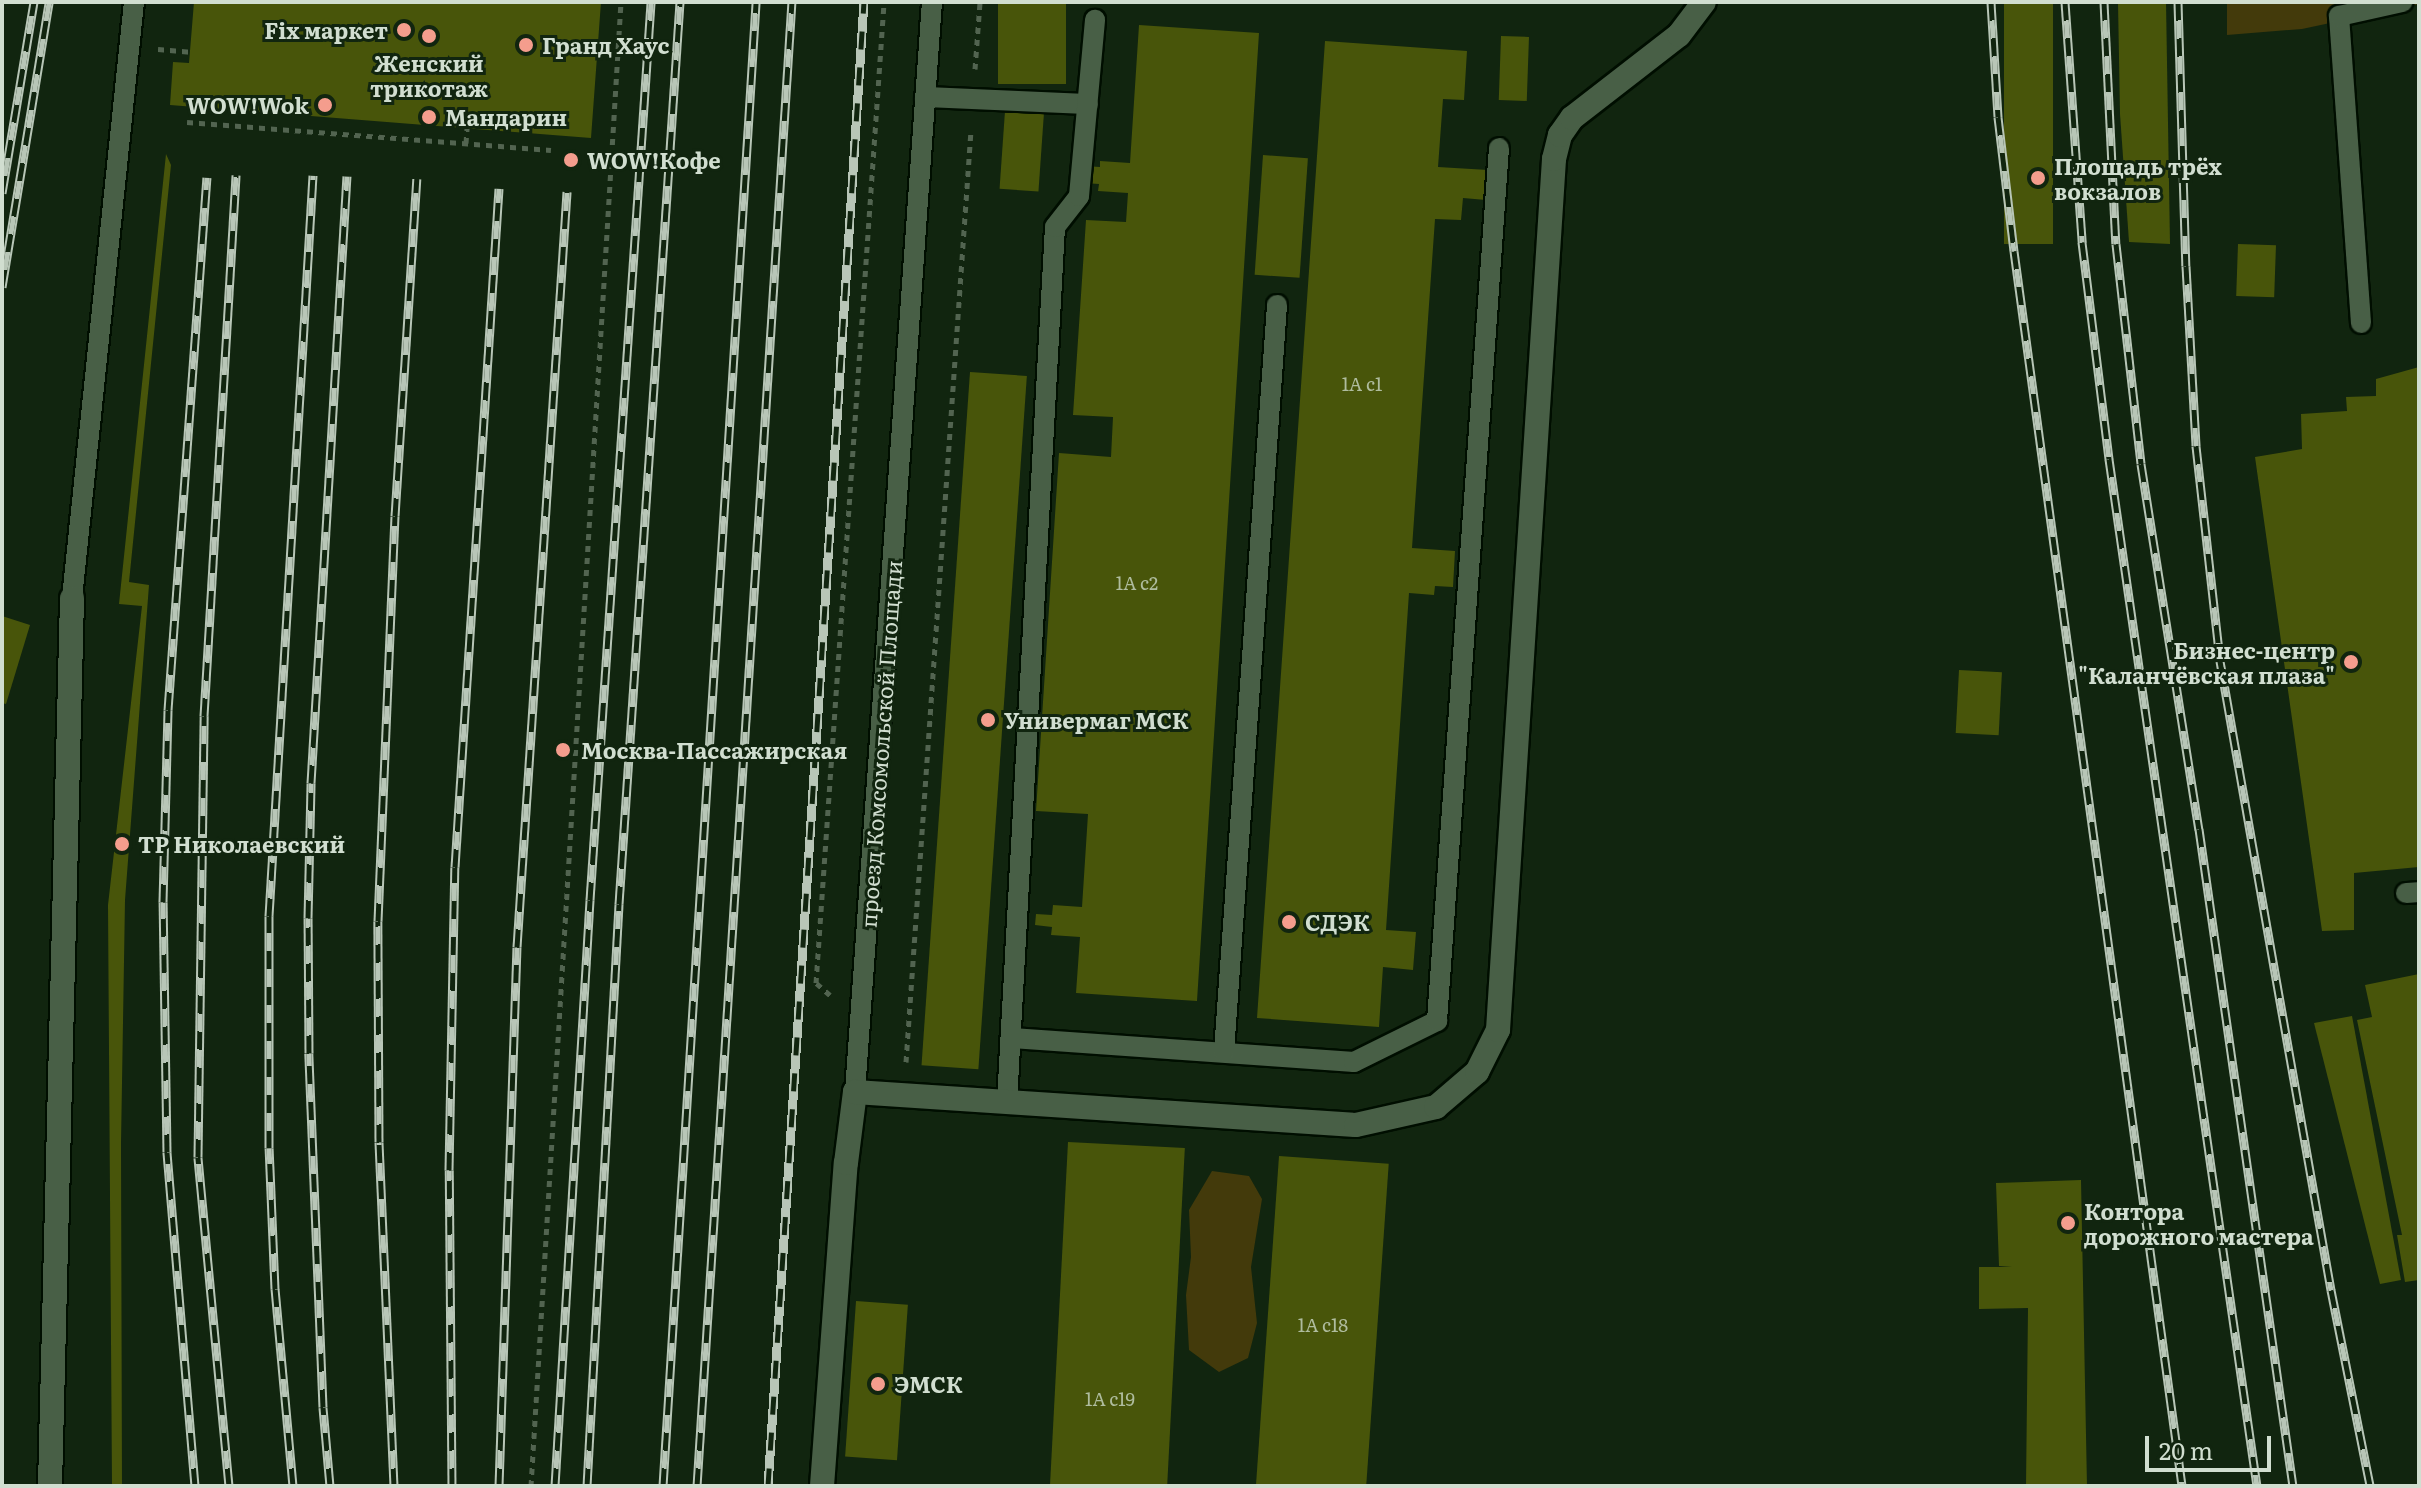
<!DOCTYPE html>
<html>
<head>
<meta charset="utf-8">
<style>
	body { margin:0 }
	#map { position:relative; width:2421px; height:1488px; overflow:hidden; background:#11250f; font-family:Literata,serif }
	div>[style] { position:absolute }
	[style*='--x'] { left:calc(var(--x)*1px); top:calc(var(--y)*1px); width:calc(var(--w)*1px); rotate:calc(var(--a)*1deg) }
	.green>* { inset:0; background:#433a0b }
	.building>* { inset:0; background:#48550a; transform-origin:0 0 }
	.path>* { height:5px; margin-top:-2.5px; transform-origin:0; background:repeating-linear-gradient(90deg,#526450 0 6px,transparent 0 12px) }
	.roads { filter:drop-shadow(2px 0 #000e00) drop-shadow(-2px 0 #000e00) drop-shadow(0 2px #000e00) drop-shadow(0 -2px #000e00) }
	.service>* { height:20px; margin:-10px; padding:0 10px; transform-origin:10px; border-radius:10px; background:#485f46 }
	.minor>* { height:24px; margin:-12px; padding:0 12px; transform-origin:12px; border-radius:12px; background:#485f46 }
	.rail>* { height:9px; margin-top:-4.5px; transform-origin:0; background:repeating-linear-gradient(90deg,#11250f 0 18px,#b8c6b7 0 36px); box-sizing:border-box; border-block:2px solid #b8c6b7 }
	.dots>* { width:22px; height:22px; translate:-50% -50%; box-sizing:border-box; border:4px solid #11250f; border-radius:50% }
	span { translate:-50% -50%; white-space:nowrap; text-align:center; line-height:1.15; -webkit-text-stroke:6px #11250f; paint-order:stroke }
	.number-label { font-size:18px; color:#afbc9e }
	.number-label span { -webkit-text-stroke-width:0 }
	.poi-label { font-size:22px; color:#d1ded0; font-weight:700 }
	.right { translate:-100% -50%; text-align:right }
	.left { translate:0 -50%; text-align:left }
	.street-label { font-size:22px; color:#d1ded0 }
	.frame { position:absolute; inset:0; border:4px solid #d1ded0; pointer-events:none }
	.scale { position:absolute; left:2145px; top:1436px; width:126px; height:36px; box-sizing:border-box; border:4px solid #d1ded0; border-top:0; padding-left:10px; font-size:24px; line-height:28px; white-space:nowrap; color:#d1ded0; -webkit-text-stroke:6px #11250f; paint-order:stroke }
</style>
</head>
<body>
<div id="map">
	<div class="green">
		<div style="clip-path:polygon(2227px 2px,2419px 2px,2419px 4px,2302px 29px,2227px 35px)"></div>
		<div style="clip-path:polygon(1212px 1171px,1249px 1176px,1262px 1199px,1251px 1267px,1257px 1323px,1248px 1358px,1219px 1372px,1189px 1350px,1186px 1295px,1191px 1257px,1189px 1210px)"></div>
	</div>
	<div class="building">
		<div style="clip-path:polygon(194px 2px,601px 2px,591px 138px,170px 105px,173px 62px,189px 63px)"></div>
		<div style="left:998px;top:2px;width:68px;height:82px"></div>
		<div style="left:2004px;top:2px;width:49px;height:242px"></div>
		<div style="clip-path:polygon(2118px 2px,2166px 2px,2170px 244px,2129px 242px,2120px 114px)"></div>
		<div style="clip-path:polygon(1139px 25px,1259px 33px,1197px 1001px,1076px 993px,1080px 937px,1051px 935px,1052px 927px,1035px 925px,1036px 914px,1052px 915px,1053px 905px,1082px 907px,1088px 814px,1036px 811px,1059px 453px,1111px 457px,1113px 417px,1073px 415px,1086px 220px,1126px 222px,1128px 193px,1098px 191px,1099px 184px,1084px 183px,1085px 166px,1100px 167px,1100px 161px,1130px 163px)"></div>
		<div style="left:1501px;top:36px;width:28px;height:64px;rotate:2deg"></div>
		<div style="clip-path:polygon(1325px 41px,1467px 51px,1464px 100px,1443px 99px,1438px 167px,1488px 170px,1486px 200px,1463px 198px,1461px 220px,1435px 219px,1412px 548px,1455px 551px,1453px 587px,1435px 586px,1434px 595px,1409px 593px,1386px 930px,1416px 932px,1413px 970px,1383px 967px,1379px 1027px,1257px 1018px)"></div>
		<div style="left:1005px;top:111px;width:39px;height:78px;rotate:4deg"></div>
		<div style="clip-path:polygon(166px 154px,171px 165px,129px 582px,149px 585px,125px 900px,121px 1144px,122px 1486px,112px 1486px,108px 905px,142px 606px,119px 604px)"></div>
		<div style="left:1263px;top:155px;width:45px;height:120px;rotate:4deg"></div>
		<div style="left:2238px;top:244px;width:38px;height:52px;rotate:2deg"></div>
		<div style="clip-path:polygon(2419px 367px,2419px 867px,2354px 873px,2354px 930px,2322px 931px,2255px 457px,2302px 449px,2301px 414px,2347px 411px,2346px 397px,2376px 396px,2376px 379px)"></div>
		<div style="left:970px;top:372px;width:57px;height:695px;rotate:4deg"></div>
		<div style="clip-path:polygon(2px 616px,30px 625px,6px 704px,2px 703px)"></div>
		<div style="left:1959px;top:670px;width:43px;height:63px;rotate:3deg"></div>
		<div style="clip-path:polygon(2419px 974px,2419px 1280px,2405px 1282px,2397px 1235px,2402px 1235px,2357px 1020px,2372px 1017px,2365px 985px)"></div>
		<div style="clip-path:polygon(2352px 1016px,2401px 1280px,2380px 1284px,2314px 1023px)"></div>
		<div style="left:1068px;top:1142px;width:117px;height:345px;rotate:3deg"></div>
		<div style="left:1279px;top:1156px;width:110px;height:331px;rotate:4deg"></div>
		<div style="clip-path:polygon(2081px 1180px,2087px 1486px,2026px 1486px,2028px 1308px,1979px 1309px,1979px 1267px,2012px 1267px,1999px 1266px,1996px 1183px)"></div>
		<div style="left:856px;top:1301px;width:52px;height:156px;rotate:4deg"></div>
	</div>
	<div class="path">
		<div style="--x:158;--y:49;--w:32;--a:5"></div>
		<div style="--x:975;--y:69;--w:67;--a:-85.7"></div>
		<div style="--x:187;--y:122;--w:365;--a:4.4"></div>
		<div style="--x:466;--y:143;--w:15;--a:-86"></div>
		<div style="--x:830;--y:995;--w:18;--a:-139"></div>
		<div style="--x:816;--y:983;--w:983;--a:-86.03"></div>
		<div style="--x:906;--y:1062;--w:933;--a:-86.01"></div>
		<div style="--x:531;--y:1486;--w:1487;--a:-86.53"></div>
	</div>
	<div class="roads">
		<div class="service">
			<div style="--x:925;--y:97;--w:163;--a:2.5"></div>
			<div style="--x:2361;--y:323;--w:308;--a:-94.1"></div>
			<div style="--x:2339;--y:16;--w:65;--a:-12.5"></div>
			<div style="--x:72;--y:598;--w:599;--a:-84.06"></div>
			<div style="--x:2406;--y:893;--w:13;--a:-4"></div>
			<div style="--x:1012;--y:1038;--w:343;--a:4"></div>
			<div style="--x:1354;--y:1062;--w:93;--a:-26.3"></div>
			<div style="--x:1437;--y:1021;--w:875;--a:-85.94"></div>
			<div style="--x:1224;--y:1052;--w:749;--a:-85.94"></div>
			<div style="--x:855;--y:1092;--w:1093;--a:-85.96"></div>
			<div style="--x:1007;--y:1102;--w:876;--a:-86.86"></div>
			<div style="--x:1055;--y:227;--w:39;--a:-52"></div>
			<div style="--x:1079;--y:196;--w:177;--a:-84.8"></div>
		</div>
		<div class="minor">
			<div style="--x:50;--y:1486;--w:888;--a:-88.58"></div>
			<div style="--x:822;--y:1486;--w:324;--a:-85.8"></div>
			<div style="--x:846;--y:1163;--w:72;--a:-82.8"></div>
			<div style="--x:855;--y:1092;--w:502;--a:3.77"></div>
			<div style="--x:1356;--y:1125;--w:82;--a:-12.7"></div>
			<div style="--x:1436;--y:1107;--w:54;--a:-40.5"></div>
			<div style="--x:1477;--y:1072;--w:47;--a:-63.4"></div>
			<div style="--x:1498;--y:1030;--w:873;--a:-86.32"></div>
			<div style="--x:1554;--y:159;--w:25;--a:-76"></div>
			<div style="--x:1560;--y:135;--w:21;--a:-55"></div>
			<div style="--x:1572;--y:118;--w:135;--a:-37.8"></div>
			<div style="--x:1679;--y:35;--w:41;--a:-52.9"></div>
		</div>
	</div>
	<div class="rail">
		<div style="--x:1991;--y:2;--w:115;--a:86.5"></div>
		<div style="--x:1998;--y:117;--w:135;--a:83.2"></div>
		<div style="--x:2014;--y:251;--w:1246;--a:82.25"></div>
		<div style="--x:2065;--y:2;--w:241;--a:85.9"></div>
		<div style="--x:2082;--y:242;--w:219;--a:82.9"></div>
		<div style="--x:2109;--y:459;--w:1038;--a:81.8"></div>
		<div style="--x:2104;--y:2;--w:242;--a:87.2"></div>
		<div style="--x:2116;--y:244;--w:221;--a:83.5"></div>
		<div style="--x:2141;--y:464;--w:370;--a:81"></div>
		<div style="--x:2199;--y:829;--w:664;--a:81.86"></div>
		<div style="--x:2178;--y:2;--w:264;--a:88.3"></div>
		<div style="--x:2186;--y:266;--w:180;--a:86.8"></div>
		<div style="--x:2196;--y:446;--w:216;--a:83.6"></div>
		<div style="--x:2220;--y:661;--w:639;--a:79.99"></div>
		<div style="--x:2331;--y:1290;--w:200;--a:78.7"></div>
		<div style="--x:2;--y:193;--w:194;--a:-80.5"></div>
		<div style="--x:2;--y:287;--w:289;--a:-80.6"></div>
		<div style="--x:195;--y:1486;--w:335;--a:-94.8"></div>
		<div style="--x:167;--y:1152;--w:250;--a:-90.9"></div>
		<div style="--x:163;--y:902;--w:192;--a:-88.5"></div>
		<div style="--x:168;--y:710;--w:534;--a:-85.82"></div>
		<div style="--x:229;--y:1486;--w:330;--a:-95.4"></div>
		<div style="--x:198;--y:1157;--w:441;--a:-89.2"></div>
		<div style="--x:204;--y:716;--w:542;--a:-86.61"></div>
		<div style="--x:293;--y:1486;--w:198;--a:-95.2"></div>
		<div style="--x:275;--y:1289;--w:141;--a:-92.4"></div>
		<div style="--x:269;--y:1148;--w:232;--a:-90"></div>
		<div style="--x:269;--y:916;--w:742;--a:-86.6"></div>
		<div style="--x:330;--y:1486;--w:79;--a:-95.1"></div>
		<div style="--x:323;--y:1407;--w:354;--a:-92.3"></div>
		<div style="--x:309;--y:1053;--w:135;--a:-90.4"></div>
		<div style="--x:308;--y:918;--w:135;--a:-88.7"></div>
		<div style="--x:311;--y:783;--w:608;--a:-86.61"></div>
		<div style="--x:394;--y:1486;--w:344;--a:-92.5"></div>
		<div style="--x:379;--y:1142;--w:221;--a:-90.3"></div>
		<div style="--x:378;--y:921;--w:405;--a:-87.6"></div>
		<div style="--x:395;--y:516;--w:338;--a:-86.3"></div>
		<div style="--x:452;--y:1486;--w:316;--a:-90.5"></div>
		<div style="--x:449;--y:1170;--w:303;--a:-88.9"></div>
		<div style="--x:455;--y:867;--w:680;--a:-86.29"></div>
		<div style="--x:499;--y:1486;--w:539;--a:-88.09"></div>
		<div style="--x:517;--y:947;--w:757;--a:-86.21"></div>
		<div style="--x:555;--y:1486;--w:587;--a:-86.58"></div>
		<div style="--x:590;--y:900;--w:900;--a:-86.11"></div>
		<div style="--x:587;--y:1486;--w:583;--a:-86.85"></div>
		<div style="--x:619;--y:904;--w:904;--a:-86.13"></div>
		<div style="--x:663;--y:1486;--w:1487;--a:-86.41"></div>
		<div style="--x:697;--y:1486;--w:1487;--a:-86.34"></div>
		<div style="--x:768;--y:1486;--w:1487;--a:-86.3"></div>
	</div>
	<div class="dots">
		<div style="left:404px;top:30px;background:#f49d8d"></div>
		<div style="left:429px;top:36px;background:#f49d8d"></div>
		<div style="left:526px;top:45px;background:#f49d8d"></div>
		<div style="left:325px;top:105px;background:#f49d8d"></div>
		<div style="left:429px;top:117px;background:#f49d8d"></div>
		<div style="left:571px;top:160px;background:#f49d8d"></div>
		<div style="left:2038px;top:178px;background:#f49d8d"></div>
		<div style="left:2351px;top:662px;background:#f49d8d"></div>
		<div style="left:988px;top:720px;background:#f49d8d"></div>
		<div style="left:563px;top:750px;background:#f49d8d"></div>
		<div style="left:122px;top:844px;background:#f49d8d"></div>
		<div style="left:1289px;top:922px;background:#f49d8d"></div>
		<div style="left:2068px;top:1223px;background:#f49d8d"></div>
		<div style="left:878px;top:1384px;background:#f49d8d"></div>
	</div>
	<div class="number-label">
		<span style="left:1362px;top:384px">1А с1</span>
		<span style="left:1137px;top:583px">1А с2</span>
		<span style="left:1323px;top:1325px">1А с18</span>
		<span style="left:1110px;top:1399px">1А с19</span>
	</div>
	<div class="poi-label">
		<span class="right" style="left:388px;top:30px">Fix маркет</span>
		<span class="left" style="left:542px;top:45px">Гранд Хаус</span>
		<span style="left:429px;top:75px">Женский<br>трикотаж</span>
		<span class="right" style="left:309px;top:105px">WOW!Wok</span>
		<span class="left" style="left:445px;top:117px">Мандарин</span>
		<span class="left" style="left:587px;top:160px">WOW!Кофе</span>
		<span class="left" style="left:2054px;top:178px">Площадь трёх<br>вокзалов</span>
		<span class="right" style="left:2335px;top:662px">Бизнес-центр<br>"Каланчёвская плаза"</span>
		<span class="left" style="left:1004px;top:720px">Универмаг МСК</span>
		<span class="left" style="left:581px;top:750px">Москва-Пассажирская</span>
		<span class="left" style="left:138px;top:844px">ТР Николаевский</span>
		<span class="left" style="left:1305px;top:922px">СДЭК</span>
		<span class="left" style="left:2084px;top:1223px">Контора<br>дорожного мастера</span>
		<span class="left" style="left:894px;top:1384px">ЭМСК</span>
	</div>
	<div class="street-label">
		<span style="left:880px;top:744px;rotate:-86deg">проезд Комсомольской Площади</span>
	</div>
	<div class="frame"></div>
	<div class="scale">20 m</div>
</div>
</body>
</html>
